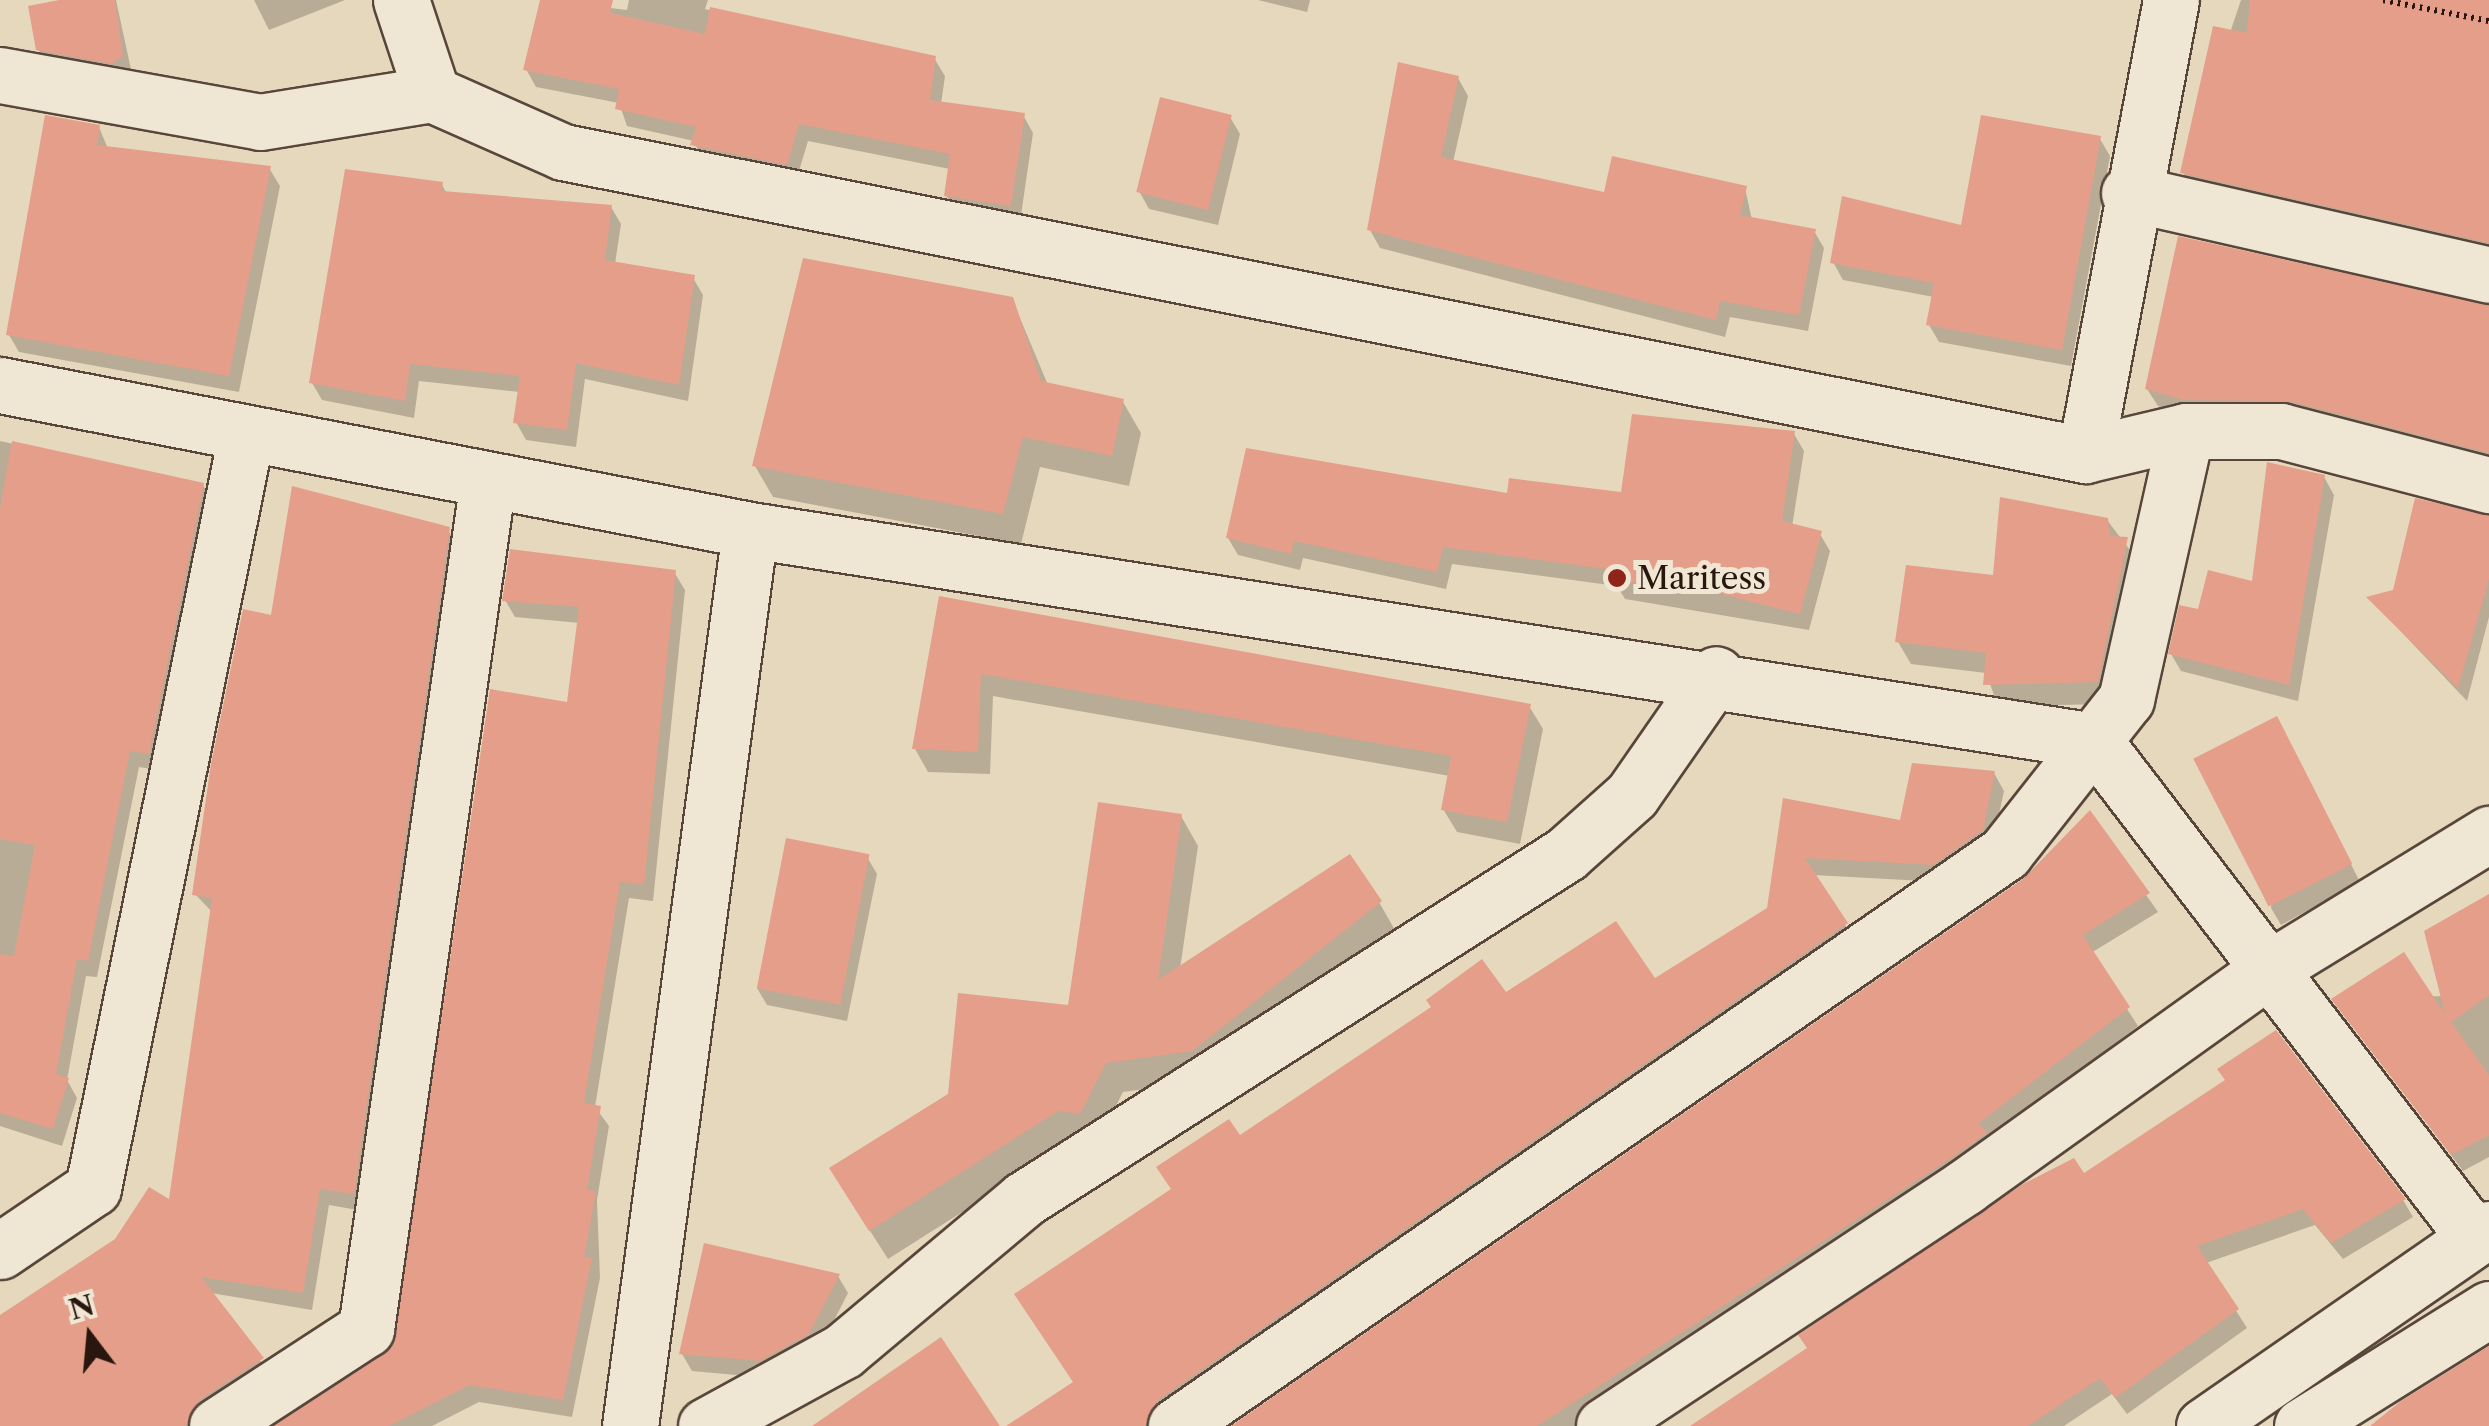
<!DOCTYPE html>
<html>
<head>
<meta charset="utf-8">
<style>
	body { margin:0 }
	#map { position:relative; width:2489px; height:1426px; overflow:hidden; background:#e6d8bd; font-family:"Libre Caslon Text",serif }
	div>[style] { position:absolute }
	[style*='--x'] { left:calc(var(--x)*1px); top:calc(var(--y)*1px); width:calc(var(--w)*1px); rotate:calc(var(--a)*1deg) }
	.shadow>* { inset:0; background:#0003 }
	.building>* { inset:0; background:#e59e8a; transform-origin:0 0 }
	.path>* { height:6px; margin-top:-3px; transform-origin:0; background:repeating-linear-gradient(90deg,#28160f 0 2.5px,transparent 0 7.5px) }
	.roads { filter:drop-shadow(2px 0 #58463a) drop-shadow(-2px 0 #58463a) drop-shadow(0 2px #58463a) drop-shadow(0 -2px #58463a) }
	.minor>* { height:55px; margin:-27.5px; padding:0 27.5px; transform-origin:27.5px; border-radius:27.5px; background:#efe6d4 }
	.dots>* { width:28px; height:28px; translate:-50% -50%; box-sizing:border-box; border:5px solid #efe6d4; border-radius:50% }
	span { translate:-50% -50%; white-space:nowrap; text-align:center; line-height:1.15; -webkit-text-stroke:10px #efe6d4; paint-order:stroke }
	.poi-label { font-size:32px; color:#28160f }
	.left { translate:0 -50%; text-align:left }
	.north { position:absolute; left:40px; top:1286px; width:100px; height:100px; -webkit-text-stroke:8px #efe6d4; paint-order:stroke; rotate:344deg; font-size:28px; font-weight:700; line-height:40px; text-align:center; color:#28160f }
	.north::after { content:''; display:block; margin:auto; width:35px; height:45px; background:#28160f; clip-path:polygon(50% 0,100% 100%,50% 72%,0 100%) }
</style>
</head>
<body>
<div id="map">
	<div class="shadow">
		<div style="clip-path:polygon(77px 0,116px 0,132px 74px,49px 67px,38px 49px)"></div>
		<div style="clip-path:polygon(254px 0,345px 0,269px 30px)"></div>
		<div style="clip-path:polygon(543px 0,627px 10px,629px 0,708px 0,705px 9px,934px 58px,945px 76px,941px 104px,1023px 115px,1033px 133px,1020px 222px,956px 213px,946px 195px,950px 169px,808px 141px,796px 181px,703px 162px,694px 141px,627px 126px,619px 103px,536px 87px,526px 69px)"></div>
		<div style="clip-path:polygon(1258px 0,1310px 0,1307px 12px)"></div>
		<div style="clip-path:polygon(2241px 0,2489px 0,2489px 257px,2193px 190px,2183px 172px)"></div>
		<div style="clip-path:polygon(1458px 78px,1468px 96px,1453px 162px,1606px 195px,1745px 188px,1752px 220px,1814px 231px,1824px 248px,1808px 331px,1730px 317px,1725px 337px,1380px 248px,1370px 230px)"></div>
		<div style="clip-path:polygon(1230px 117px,1240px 134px,1218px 225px,1149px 209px,1139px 191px)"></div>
		<div style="clip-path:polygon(99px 127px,108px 149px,269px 168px,280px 186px,239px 392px,19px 352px,9px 335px)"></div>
		<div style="clip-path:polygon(2100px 139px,2110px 156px,2071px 366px,1939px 342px,1929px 325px,1934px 297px,1843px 280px,1833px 262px,1963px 228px)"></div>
		<div style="clip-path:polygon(442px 185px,447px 194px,611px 207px,621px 224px,615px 264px,693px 278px,703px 295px,688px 401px,585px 379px,576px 447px,526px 440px,516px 422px,520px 392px,419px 381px,414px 418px,322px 400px,312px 383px)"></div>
		<div style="clip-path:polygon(1012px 299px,1048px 385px,1123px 402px,1141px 433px,1129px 486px,1040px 467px,1021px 544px,773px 497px,755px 466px)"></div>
		<div style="clip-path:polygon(2489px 308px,2489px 466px,2196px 417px,2158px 406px,2147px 389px)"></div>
		<div style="clip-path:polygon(1794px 434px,1804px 451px,1792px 527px,1820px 534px,1830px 551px,1809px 630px,1625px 599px,1617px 586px,1452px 564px,1446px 589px,1303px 558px,1300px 570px,1238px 555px,1228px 538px,1509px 496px,1623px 494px)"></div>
		<div style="clip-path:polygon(0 441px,203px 485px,213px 503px,158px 770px,139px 767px,97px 977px,86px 976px,67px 1080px,77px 1098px,62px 1146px,0 1126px)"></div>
		<div style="clip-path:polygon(2324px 477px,2334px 495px,2298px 701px,2181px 671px,2171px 654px,2200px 611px,2254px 584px)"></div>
		<div style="clip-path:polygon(2489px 516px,2489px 617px,2467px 701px,2370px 599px,2395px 592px)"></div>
		<div style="clip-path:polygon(2107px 520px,2139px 562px,2110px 704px,1998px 706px,1986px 673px,1911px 664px,1898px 642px)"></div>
		<div style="clip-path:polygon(448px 530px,458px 547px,363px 1211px,329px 1205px,312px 1310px,211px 1293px,272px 1377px,204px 1426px,0 1426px,0 1318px,171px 1204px,213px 913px,195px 894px,273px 618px)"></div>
		<div style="clip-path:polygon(674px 572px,685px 590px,653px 901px,629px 898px,595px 1107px,609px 1126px,597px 1200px,600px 1278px,572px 1417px,479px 1402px,432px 1426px,273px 1426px,385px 1357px,399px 1335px,569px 705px,580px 623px,515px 617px,505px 600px)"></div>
		<div style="clip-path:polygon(941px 599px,1529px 706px,1543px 729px,1520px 844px,1457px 832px,1443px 809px,1450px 776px,993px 696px,990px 774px,928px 772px,915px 749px)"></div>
		<div style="clip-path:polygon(2286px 736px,2360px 882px,2281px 925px,2271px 908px)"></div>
		<div style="clip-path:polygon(1994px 773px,2004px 791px,1992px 848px,1943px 882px,1813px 875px,1856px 942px,1163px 1426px,1011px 1426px,1075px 1383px,1173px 1190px,1239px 1138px,1506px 996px,1654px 981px,1769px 909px,1785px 801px,1902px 823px)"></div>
		<div style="clip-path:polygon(2090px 814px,2158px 912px,2091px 953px,2138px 1026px,1988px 1140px,1578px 1426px,1235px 1426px,2024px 881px)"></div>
		<div style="clip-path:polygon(1181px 816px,1198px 846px,1180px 969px,1379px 902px,1396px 932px,1209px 1080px,1123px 1092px,1097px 1143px,1076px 1140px,888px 1259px,849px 1198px,950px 1096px,1070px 1008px)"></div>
		<div style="clip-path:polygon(867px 857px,877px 874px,847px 1021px,767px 1005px,757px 988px)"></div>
		<div style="clip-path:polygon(2489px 897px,2489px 1157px,2463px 1171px,2335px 1000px,2443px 996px)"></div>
		<div style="clip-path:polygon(2084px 1176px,2403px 1200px,2413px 1217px,2343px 1259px,2315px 1225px,2206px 1263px,2247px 1328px,2127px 1414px,2112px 1394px,2064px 1426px,1723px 1426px)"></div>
		<div style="clip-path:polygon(838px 1276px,848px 1293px,818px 1352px,770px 1378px,692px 1371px,682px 1354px)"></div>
	</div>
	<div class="building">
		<div style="clip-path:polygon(59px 0,115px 0,123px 56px,112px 64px,36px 50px,28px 6px)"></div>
		<div style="clip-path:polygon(540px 0,613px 0,610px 13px,705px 34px,710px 7px,936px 56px,930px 100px,1025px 113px,1011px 206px,944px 196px,950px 154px,799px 124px,787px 165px,690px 145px,696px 127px,615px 109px,619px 89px,523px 70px)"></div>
		<div style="clip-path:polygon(2250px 0,2489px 0,2489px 243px,2180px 173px,2213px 26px,2247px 33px)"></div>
		<div style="clip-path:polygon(1398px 62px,1459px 76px,1441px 157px,1604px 192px,1612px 156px,1747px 186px,1740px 215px,1816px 229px,1799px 315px,1720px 301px,1716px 320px,1367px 230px)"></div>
		<div style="left:1160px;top:97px;width:74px;height:98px;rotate:14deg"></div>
		<div style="clip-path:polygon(45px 115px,100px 125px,97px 145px,271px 166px,229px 376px,6px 335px)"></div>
		<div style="clip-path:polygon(1981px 115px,2101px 136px,2062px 350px,1926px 325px,1934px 283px,1830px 263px,1842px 196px,1961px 225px)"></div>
		<div style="clip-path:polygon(345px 169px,443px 182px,442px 191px,612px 205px,605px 260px,695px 275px,679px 385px,576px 363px,567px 430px,513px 423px,520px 376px,410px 364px,405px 401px,309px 383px)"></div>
		<div style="clip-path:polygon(2178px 236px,2489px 305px,2489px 453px,2289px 401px,2184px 400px,2145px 389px)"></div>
		<div style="clip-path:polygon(803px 258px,1013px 297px,1041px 381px,1124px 399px,1112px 456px,1023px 437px,1003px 514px,752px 466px)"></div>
		<div style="clip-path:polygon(1632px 414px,1795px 431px,1782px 521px,1822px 531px,1800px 614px,1682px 584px,1612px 582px,1614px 570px,1443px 547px,1437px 572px,1294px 541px,1291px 554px,1226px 538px,1246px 448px,1507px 493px,1509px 478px,1621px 492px)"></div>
		<div style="clip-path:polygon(12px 441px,204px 483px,149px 754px,130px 751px,88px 961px,77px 959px,56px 1074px,69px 1078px,53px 1129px,0 1113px,0 954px,14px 956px,35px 845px,0 839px,0 509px)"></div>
		<div style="clip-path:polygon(2267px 462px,2325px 475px,2289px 685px,2168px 654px,2179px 605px,2198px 609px,2208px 570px,2252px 581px)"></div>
		<div style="clip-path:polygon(292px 486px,450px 527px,354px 1194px,320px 1189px,303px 1293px,201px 1277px,264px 1358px,199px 1400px,186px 1426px,0 1426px,0 1315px,115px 1239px,149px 1187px,169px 1199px,212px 898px,192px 895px,211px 764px,243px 609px,271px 615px)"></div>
		<div style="clip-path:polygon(2000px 497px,2108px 518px,2110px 536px,2128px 537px,2098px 682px,1983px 685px,1986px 653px,1895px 642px,1906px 565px,1993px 575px)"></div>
		<div style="clip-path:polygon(2415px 498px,2489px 515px,2489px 579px,2458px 688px,2366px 597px,2393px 590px)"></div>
		<div style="clip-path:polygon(510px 549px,676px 570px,644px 884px,620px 882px,584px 1103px,601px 1106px,587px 1190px,596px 1191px,584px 1257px,592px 1258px,563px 1400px,469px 1385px,389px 1426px,274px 1426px,393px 1345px,490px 689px,567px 702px,579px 607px,502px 601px)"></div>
		<div style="clip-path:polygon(939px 596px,1531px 704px,1507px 822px,1441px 810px,1451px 756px,981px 674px,978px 752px,912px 749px)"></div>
		<div style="left:2277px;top:716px;width:166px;height:94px;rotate:63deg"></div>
		<div style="clip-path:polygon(1912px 763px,1995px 771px,1983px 830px,1933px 865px,1805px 858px,1848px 923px,1158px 1400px,1145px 1426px,1006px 1426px,1073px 1382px,1014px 1294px,1171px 1189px,1156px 1167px,1229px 1119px,1240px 1135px,1431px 1007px,1426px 1000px,1482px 959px,1506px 992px,1616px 921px,1655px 978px,1767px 908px,1783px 798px,1900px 820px)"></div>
		<div style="clip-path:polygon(1098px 802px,1182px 814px,1158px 980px,1350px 854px,1382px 901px,1192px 1051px,1106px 1063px,1080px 1114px,1058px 1111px,869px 1231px,829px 1168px,948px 1094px,958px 993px,1068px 1005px)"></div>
		<div style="clip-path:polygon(2090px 810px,2150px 893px,2083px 935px,2130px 1007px,1979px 1123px,1987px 1133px,1947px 1161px,1537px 1426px,1231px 1426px,2023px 879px)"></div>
		<div style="left:786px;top:838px;width:85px;height:153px;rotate:11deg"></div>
		<div style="clip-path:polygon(2489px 894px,2489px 995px,2451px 1022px,2489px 1075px,2489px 1135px,2451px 1155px,2331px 999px,2404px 952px,2445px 1014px,2424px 931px)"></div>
		<div style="clip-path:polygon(2276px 1030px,2406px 1199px,2331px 1243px,2303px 1209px,2197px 1246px,2239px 1309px,2115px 1398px,2100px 1378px,2028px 1426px,1690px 1426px,1807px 1348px,1798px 1335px,2023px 1184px,2074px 1158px,2084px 1173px,2225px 1080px,2217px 1069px)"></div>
		<div style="clip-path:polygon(704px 1243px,840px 1274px,809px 1334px,760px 1361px,679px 1354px)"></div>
		<div style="clip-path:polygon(941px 1337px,1000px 1426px,812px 1426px)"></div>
		<div style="clip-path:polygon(2489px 1346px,2489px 1426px,2370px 1426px,2401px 1401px)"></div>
	</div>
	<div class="path">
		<div style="--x:2383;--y:0;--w:108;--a:11.2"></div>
	</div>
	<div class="roads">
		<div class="minor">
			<div style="--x:401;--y:0;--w:99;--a:71.7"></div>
			<div style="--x:432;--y:94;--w:143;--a:23.9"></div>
			<div style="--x:563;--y:152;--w:1552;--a:11.26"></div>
			<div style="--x:2085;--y:455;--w:104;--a:-13.4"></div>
			<div style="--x:2186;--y:431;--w:275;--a:102.6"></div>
			<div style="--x:2126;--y:699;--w:196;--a:128.2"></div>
			<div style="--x:2005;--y:853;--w:1008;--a:145.35"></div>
			<div style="--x:0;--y:75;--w:264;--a:10.2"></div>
			<div style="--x:260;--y:122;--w:174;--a:-9.2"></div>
			<div style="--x:2129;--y:193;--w:369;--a:12.8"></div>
			<div style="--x:0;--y:385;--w:764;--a:10.94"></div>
			<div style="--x:750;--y:530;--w:1360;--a:8.92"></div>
			<div style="--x:2094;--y:741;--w:626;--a:52.53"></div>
			<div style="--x:2186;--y:431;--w:95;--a:0"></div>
			<div style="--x:2281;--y:431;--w:215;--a:14.6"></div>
			<div style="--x:2085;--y:455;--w:463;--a:-79.3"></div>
			<div style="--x:0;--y:1251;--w:112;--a:-34.1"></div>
			<div style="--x:93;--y:1188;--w:768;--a:-78.51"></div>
			<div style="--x:217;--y:1426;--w:178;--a:-33.1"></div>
			<div style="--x:366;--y:1329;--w:858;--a:-81.82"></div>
			<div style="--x:630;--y:1426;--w:904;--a:-82.37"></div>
			<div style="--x:706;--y:1426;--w:156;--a:-28.7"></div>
			<div style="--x:843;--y:1351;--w:236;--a:-40"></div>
			<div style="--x:1024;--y:1199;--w:642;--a:-32.48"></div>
			<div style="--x:1566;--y:854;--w:89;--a:-41.8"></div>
			<div style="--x:1632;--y:795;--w:147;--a:-55.2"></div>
			<div style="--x:1604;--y:1426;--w:433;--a:-33.5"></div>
			<div style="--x:1965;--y:1187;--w:378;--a:-35.6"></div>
			<div style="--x:2272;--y:967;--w:255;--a:-31.5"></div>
			<div style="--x:2204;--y:1426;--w:346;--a:-34.7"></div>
			<div style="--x:2302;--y:1426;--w:221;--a:-32"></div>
		</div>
	</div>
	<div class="dots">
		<div style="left:1617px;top:578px;background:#8f2418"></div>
	</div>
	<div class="poi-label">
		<span class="left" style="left:1637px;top:578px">Maritess</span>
	</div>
	<div class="north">N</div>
</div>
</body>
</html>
